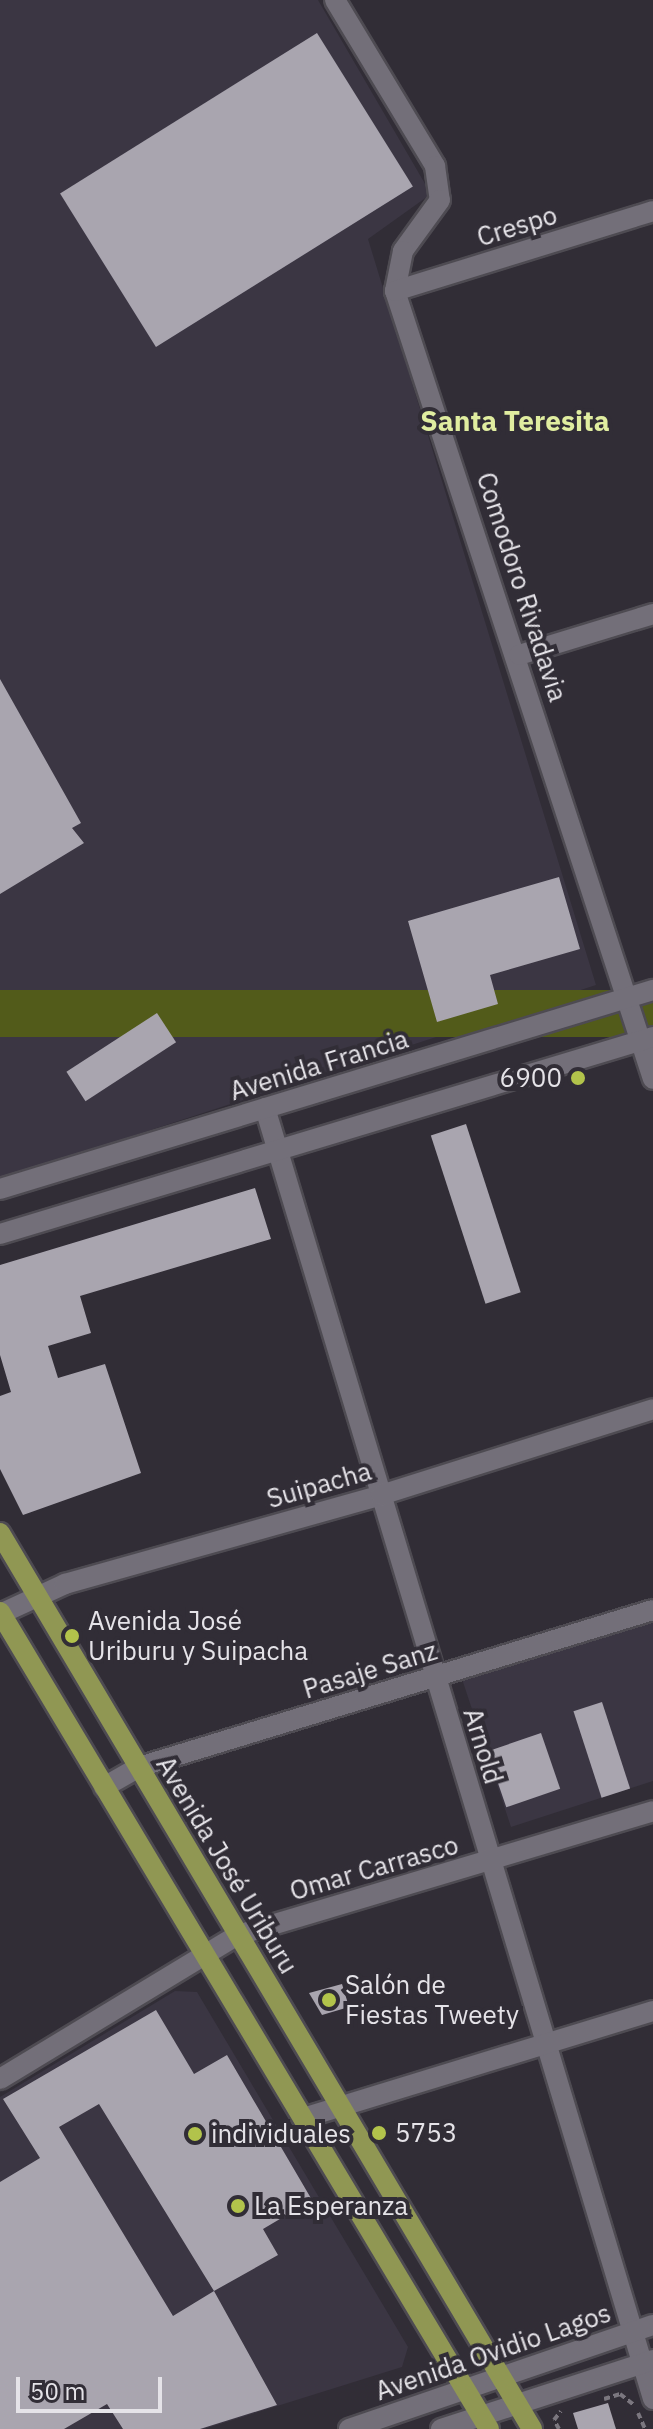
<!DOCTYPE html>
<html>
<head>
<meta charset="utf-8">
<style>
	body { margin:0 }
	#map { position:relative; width:653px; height:2429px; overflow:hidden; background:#312d36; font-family:"IBM Plex Sans",sans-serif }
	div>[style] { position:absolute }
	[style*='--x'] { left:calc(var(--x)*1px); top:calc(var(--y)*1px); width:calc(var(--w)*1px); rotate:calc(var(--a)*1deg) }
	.built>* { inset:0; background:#3b3643 }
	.green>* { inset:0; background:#525b1a; transform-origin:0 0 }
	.building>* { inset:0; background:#a9a5af; transform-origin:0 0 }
	.path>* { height:4px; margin-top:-2px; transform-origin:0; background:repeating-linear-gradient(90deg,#7b777f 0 6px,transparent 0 10px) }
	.roads { filter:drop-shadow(2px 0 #4e4b52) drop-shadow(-2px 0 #4e4b52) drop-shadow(0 2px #4e4b52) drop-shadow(0 -2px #4e4b52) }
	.minor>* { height:20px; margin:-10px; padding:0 10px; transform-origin:10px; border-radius:10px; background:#736f79 }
	.secondary>* { height:20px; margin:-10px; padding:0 10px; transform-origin:10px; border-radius:10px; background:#736f79 }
	.primary>* { height:20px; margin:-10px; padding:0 10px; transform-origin:10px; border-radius:10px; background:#909753 }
	.dots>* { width:22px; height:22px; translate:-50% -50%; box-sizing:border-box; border:4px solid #312d36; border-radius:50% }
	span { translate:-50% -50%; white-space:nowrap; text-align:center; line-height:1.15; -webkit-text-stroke:8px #312d36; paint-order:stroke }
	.street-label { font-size:26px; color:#e5e3e8 }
	.poi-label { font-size:26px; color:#e5e3e8 }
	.right { translate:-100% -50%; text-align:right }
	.left { translate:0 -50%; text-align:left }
	.neighbourhood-label { font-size:28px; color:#e0eda0; font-weight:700 }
	.scale { position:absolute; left:16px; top:2377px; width:146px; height:36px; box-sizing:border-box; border:4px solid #e5e3e8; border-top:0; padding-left:10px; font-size:24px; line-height:28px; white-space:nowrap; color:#e5e3e8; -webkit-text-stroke:6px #312d36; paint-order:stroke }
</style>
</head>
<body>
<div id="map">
	<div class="built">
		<div style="clip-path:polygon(0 0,318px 0,431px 194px,368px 239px,596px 985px,0 1179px)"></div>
		<div style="clip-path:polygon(653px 1617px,653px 1781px,511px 1827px,462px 1679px)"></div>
		<div style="clip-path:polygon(175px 1991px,197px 1992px,408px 2347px,402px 2367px,204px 2429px,0 2429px,0 2097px)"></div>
	</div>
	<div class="green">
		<div style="left:653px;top:990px;width:47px;height:683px;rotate:90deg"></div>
	</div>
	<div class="building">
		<div style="left:317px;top:33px;width:181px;height:303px;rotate:58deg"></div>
		<div style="clip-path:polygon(0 679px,81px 823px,72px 828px,84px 843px,0 894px)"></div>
		<div style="clip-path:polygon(559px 877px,580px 949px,490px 975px,498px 1004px,437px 1022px,408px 921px)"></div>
		<div style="left:157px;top:1013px;width:35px;height:108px;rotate:57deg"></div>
		<div style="left:466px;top:1124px;width:177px;height:37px;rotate:72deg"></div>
		<div style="clip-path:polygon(255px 1188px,271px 1239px,80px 1296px,91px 1333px,48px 1346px,58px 1378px,105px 1364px,141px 1473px,23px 1515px,0 1469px,0 1396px,11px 1392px,0 1355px,0 1265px)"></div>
		<div style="left:602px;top:1702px;width:91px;height:30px;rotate:72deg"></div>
		<div style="left:541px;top:1733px;width:59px;height:57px;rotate:71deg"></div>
		<div style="clip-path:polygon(342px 1984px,349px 2007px,322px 2015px,309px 1993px)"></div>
		<div style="clip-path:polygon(evenodd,156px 2010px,194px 2074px,227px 2055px,312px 2200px,263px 2229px,278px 2255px,214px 2291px,277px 2405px,200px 2429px,123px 2429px,107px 2404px,64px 2429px,0 2429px,0 2182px,40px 2158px,3px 2099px,156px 2010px,99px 2104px,214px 2291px,173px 2316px,59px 2127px,99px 2104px)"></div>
		<div style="clip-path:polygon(608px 2403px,616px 2429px,578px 2429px,573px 2413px)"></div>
	</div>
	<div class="path">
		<div style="--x:604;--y:2399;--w:17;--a:-17"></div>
		<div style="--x:620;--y:2394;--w:18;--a:38"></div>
		<div style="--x:638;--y:2413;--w:17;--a:66"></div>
		<div style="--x:559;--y:2429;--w:10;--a:-119"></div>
		<div style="--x:554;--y:2420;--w:11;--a:-52"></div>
	</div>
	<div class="roads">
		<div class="minor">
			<div style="--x:335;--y:0;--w:194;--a:58.9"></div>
			<div style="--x:435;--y:166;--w:34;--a:82"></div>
			<div style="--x:440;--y:200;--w:63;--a:126"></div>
			<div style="--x:403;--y:251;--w:41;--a:101.3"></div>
			<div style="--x:395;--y:291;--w:829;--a:71.87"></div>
			<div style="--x:395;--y:291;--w:270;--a:-17.2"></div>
			<div style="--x:519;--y:655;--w:140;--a:-17"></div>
			<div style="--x:265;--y:1108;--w:1348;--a:73.27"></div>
			<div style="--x:0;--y:1614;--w:72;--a:-24.8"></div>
			<div style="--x:65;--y:1584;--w:328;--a:-15.7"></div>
			<div style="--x:381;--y:1495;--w:285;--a:-17.5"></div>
			<div style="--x:104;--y:1787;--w:40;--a:-29.7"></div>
			<div style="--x:139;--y:1767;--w:537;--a:-16.99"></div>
			<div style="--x:0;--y:2079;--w:278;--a:-31.2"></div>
			<div style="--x:238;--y:1935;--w:433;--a:-16.6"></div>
			<div style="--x:303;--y:2118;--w:366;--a:-17"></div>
		</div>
		<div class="secondary">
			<div style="--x:0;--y:1189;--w:683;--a:-16.95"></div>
			<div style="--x:0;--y:1234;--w:682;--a:-16.79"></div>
			<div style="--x:349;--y:2429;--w:321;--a:-18.9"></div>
			<div style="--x:441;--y:2429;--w:223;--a:-18"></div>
		</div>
		<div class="primary">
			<div style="--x:0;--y:1533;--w:1042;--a:59.3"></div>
			<div style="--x:0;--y:1612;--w:952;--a:59.1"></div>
		</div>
	</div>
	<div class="dots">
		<div style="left:578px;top:1078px;background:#b2c34b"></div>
		<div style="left:72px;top:1636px;background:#b2c34b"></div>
		<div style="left:329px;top:2000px;background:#b2c34b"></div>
		<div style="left:379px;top:2133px;background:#b2c34b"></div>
		<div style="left:195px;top:2134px;background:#b2c34b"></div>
		<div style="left:238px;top:2206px;background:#b2c34b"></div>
	</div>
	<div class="street-label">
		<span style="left:517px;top:226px;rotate:-17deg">Crespo</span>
		<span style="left:522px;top:587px;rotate:72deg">Comodoro Rivadavia</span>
		<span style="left:319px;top:1065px;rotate:-17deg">Avenida Francia</span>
		<span style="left:319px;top:1485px;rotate:-16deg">Suipacha</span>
		<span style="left:370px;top:1670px;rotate:-17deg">Pasaje Sanz</span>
		<span style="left:483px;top:1746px;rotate:73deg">Arnold</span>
		<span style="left:227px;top:1865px;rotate:59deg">Avenida José Uriburu</span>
		<span style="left:374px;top:1868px;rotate:-16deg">Omar Carrasco</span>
		<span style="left:493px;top:2352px;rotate:-19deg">Avenida Ovidio Lagos</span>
	</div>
	<div class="poi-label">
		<span class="right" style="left:562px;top:1078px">6900</span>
		<span class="left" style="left:88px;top:1636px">Avenida José<br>Uriburu y Suipacha</span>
		<span class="left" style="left:345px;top:2000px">Salón de<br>Fiestas Tweety</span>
		<span class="left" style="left:395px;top:2133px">5753</span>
		<span class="left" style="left:211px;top:2134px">individuales</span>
		<span class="left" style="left:254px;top:2206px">La Esperanza</span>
	</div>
	<div class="neighbourhood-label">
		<span style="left:515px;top:421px">Santa Teresita</span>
	</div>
	<div class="scale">50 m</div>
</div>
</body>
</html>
